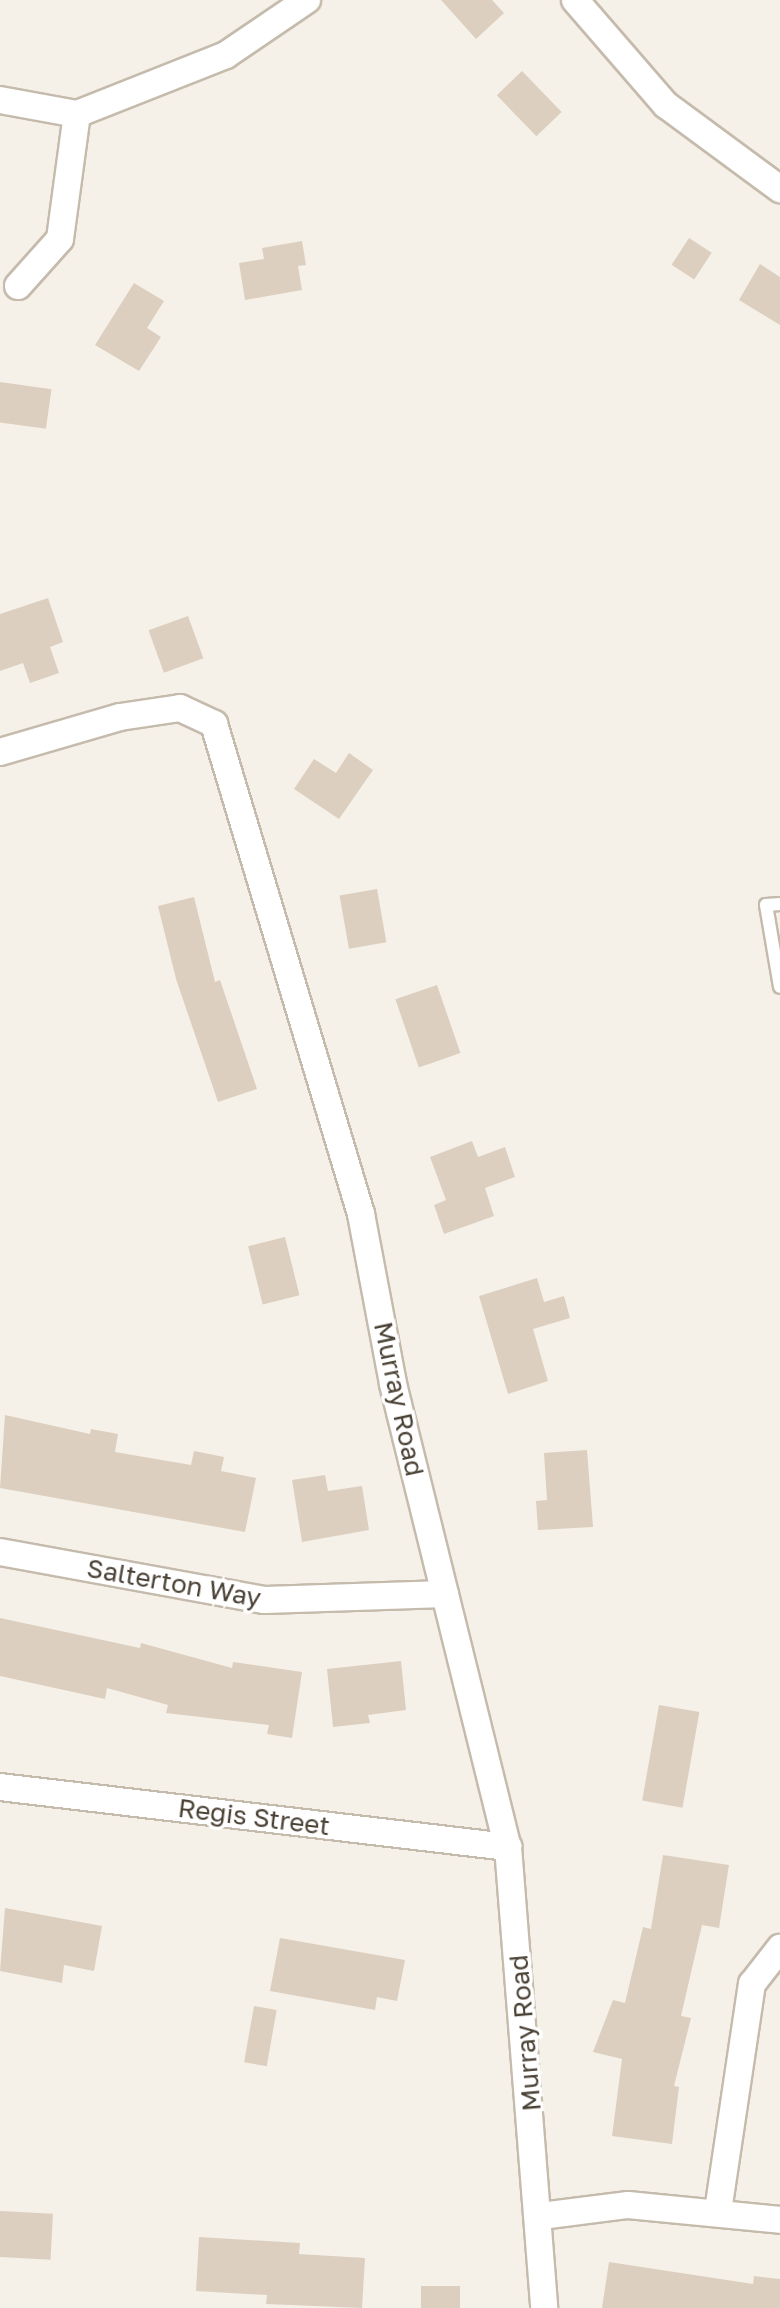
<!DOCTYPE html>
<html>
<head>
<meta charset="utf-8">
<style>
	body { margin:0 }
	#map { position:relative; width:780px; height:2308px; overflow:hidden; background:#f6f1e8; font-family:"Golos Text",sans-serif }
	div>[style] { position:absolute }
	[style*='--x'] { left:calc(var(--x)*1px); top:calc(var(--y)*1px); width:calc(var(--w)*1px); rotate:calc(var(--a)*1deg) }
	.building>* { inset:0; background:#dccfbf; transform-origin:0 0 }
	.roads { filter:drop-shadow(2px 0 #c5bbac) drop-shadow(-2px 0 #c5bbac) drop-shadow(0 2px #c5bbac) drop-shadow(0 -2px #c5bbac) }
	.lane>* { height:12px; margin:-6px; padding:0 6px; transform-origin:6px; border-radius:6px; background:#fff }
	.street>* { height:26px; margin:-13px; padding:0 13px; transform-origin:13px; border-radius:13px; background:#fff }
	span { translate:-50% -50%; white-space:nowrap; text-align:center; line-height:1.15; -webkit-text-stroke:7px #fff; paint-order:stroke }
	.street-label { font-size:26px; color:#4a4135 }
</style>
</head>
<body>
<div id="map">
	<div class="building">
		<div style="clip-path:polygon(441px 0,492px 0,504px 13px,476px 39px)"></div>
		<div style="left:522px;top:71px;width:57px;height:35px;rotate:46deg"></div>
		<div style="left:689px;top:238px;width:27px;height:32px;rotate:33deg"></div>
		<div style="clip-path:polygon(302px 241px,306px 265px,298px 266px,302px 290px,245px 300px,239px 263px,264px 259px,262px 248px)"></div>
		<div style="clip-path:polygon(760px 264px,780px 277px,780px 325px,739px 300px)"></div>
		<div style="clip-path:polygon(134px 283px,164px 301px,147px 328px,161px 337px,139px 371px,95px 345px)"></div>
		<div style="left:0;top:382px;width:52px;height:40px;rotate:8deg"></div>
		<div style="clip-path:polygon(48px 598px,63px 642px,50px 647px,59px 673px,30px 683px,23px 663px,0 671px,0 614px)"></div>
		<div style="left:188px;top:616px;width:45px;height:42px;rotate:70deg"></div>
		<div style="clip-path:polygon(349px 753px,373px 770px,339px 819px,294px 789px,314px 759px,336px 773px)"></div>
		<div style="left:377px;top:889px;width:54px;height:38px;rotate:80deg"></div>
		<div style="clip-path:polygon(194px 897px,215px 982px,220px 980px,257px 1089px,218px 1102px,176px 979px,158px 906px)"></div>
		<div style="left:437px;top:985px;width:72px;height:44px;rotate:71deg"></div>
		<div style="clip-path:polygon(472px 1141px,478px 1157px,505px 1147px,515px 1177px,485px 1188px,494px 1216px,444px 1234px,434px 1205px,446px 1200px,430px 1157px)"></div>
		<div style="left:285px;top:1237px;width:60px;height:38px;rotate:76deg"></div>
		<div style="clip-path:polygon(537px 1278px,544px 1302px,564px 1296px,570px 1318px,533px 1329px,548px 1381px,508px 1394px,479px 1296px)"></div>
		<div style="clip-path:polygon(5px 1415px,90px 1434px,91px 1429px,118px 1434px,115px 1452px,191px 1465px,194px 1451px,224px 1457px,221px 1471px,256px 1478px,245px 1532px,0 1488px)"></div>
		<div style="clip-path:polygon(587px 1450px,593px 1527px,538px 1530px,536px 1501px,547px 1500px,544px 1453px)"></div>
		<div style="clip-path:polygon(325px 1475px,328px 1491px,362px 1486px,369px 1530px,302px 1542px,292px 1480px)"></div>
		<div style="clip-path:polygon(0 1618px,140px 1648px,141px 1643px,232px 1668px,233px 1662px,302px 1672px,292px 1738px,267px 1734px,269px 1725px,166px 1713px,168px 1705px,107px 1688px,105px 1699px,0 1676px)"></div>
		<div style="clip-path:polygon(401px 1661px,406px 1710px,368px 1715px,370px 1723px,333px 1727px,327px 1669px)"></div>
		<div style="left:659px;top:1705px;width:41px;height:97px;rotate:10deg"></div>
		<div style="clip-path:polygon(663px 1855px,729px 1865px,719px 1928px,702px 1925px,681px 2016px,691px 2018px,674px 2086px,679px 2087px,672px 2144px,612px 2136px,622px 2059px,593px 2052px,613px 2000px,625px 2003px,643px 1927px,651px 1929px)"></div>
		<div style="clip-path:polygon(5px 1908px,102px 1926px,94px 1971px,64px 1965px,62px 1983px,0 1971px)"></div>
		<div style="clip-path:polygon(280px 1938px,405px 1960px,397px 2001px,377px 1997px,375px 2010px,270px 1991px)"></div>
		<div style="left:254px;top:2006px;width:23px;height:57px;rotate:10deg"></div>
		<div style="left:0;top:2211px;width:53px;height:46px;rotate:3deg"></div>
		<div style="clip-path:polygon(199px 2237px,300px 2243px,299px 2254px,365px 2258px,362px 2308px,266px 2304px,267px 2295px,196px 2291px)"></div>
		<div style="clip-path:polygon(609px 2262px,753px 2284px,754px 2276px,780px 2279px,780px 2308px,602px 2308px)"></div>
		<div style="left:460px;top:2286px;width:22px;height:39px;rotate:90deg"></div>
	</div>
	<div class="roads">
		<div class="lane">
			<div style="--x:780;--y:904;--w:14;--a:176"></div>
			<div style="--x:766;--y:905;--w:83;--a:80.3"></div>
		</div>
		<div class="street">
			<div style="--x:575;--y:0;--w:139;--a:49.1"></div>
			<div style="--x:666;--y:105;--w:142;--a:36.4"></div>
			<div style="--x:0;--y:100;--w:78;--a:10.3"></div>
			<div style="--x:77;--y:114;--w:160;--a:-21.6"></div>
			<div style="--x:226;--y:55;--w:98;--a:-34.2"></div>
			<div style="--x:18;--y:286;--w:63;--a:-48.2"></div>
			<div style="--x:60;--y:239;--w:126;--a:-82.3"></div>
			<div style="--x:0;--y:752;--w:125;--a:-16.3"></div>
			<div style="--x:120;--y:717;--w:61;--a:-8.5"></div>
			<div style="--x:180;--y:708;--w:38;--a:25"></div>
			<div style="--x:214;--y:724;--w:512;--a:73.3"></div>
			<div style="--x:361;--y:1214;--w:173;--a:79.3"></div>
			<div style="--x:393;--y:1384;--w:477;--a:76.1"></div>
			<div style="--x:508;--y:1847;--w:462;--a:85.5"></div>
			<div style="--x:0;--y:1552;--w:269;--a:10.3"></div>
			<div style="--x:265;--y:1600;--w:180;--a:-1.9"></div>
			<div style="--x:0;--y:1787;--w:512;--a:6.74"></div>
			<div style="--x:718;--y:2211;--w:230;--a:-81.5"></div>
			<div style="--x:752;--y:1984;--w:46;--a:-52.1"></div>
			<div style="--x:541;--y:2216;--w:88;--a:-7.2"></div>
			<div style="--x:628;--y:2205;--w:153;--a:5.6"></div>
		</div>
	</div>
	<div class="street-label">
		<span style="left:399px;top:1399px;rotate:78deg">Murray Road</span>
		<span style="left:174px;top:1583px;rotate:10deg">Salterton Way</span>
		<span style="left:254px;top:1817px;rotate:7deg">Regis Street</span>
		<span style="left:525px;top:2033px;rotate:-95deg">Murray Road</span>
	</div>
</div>
</body>
</html>
